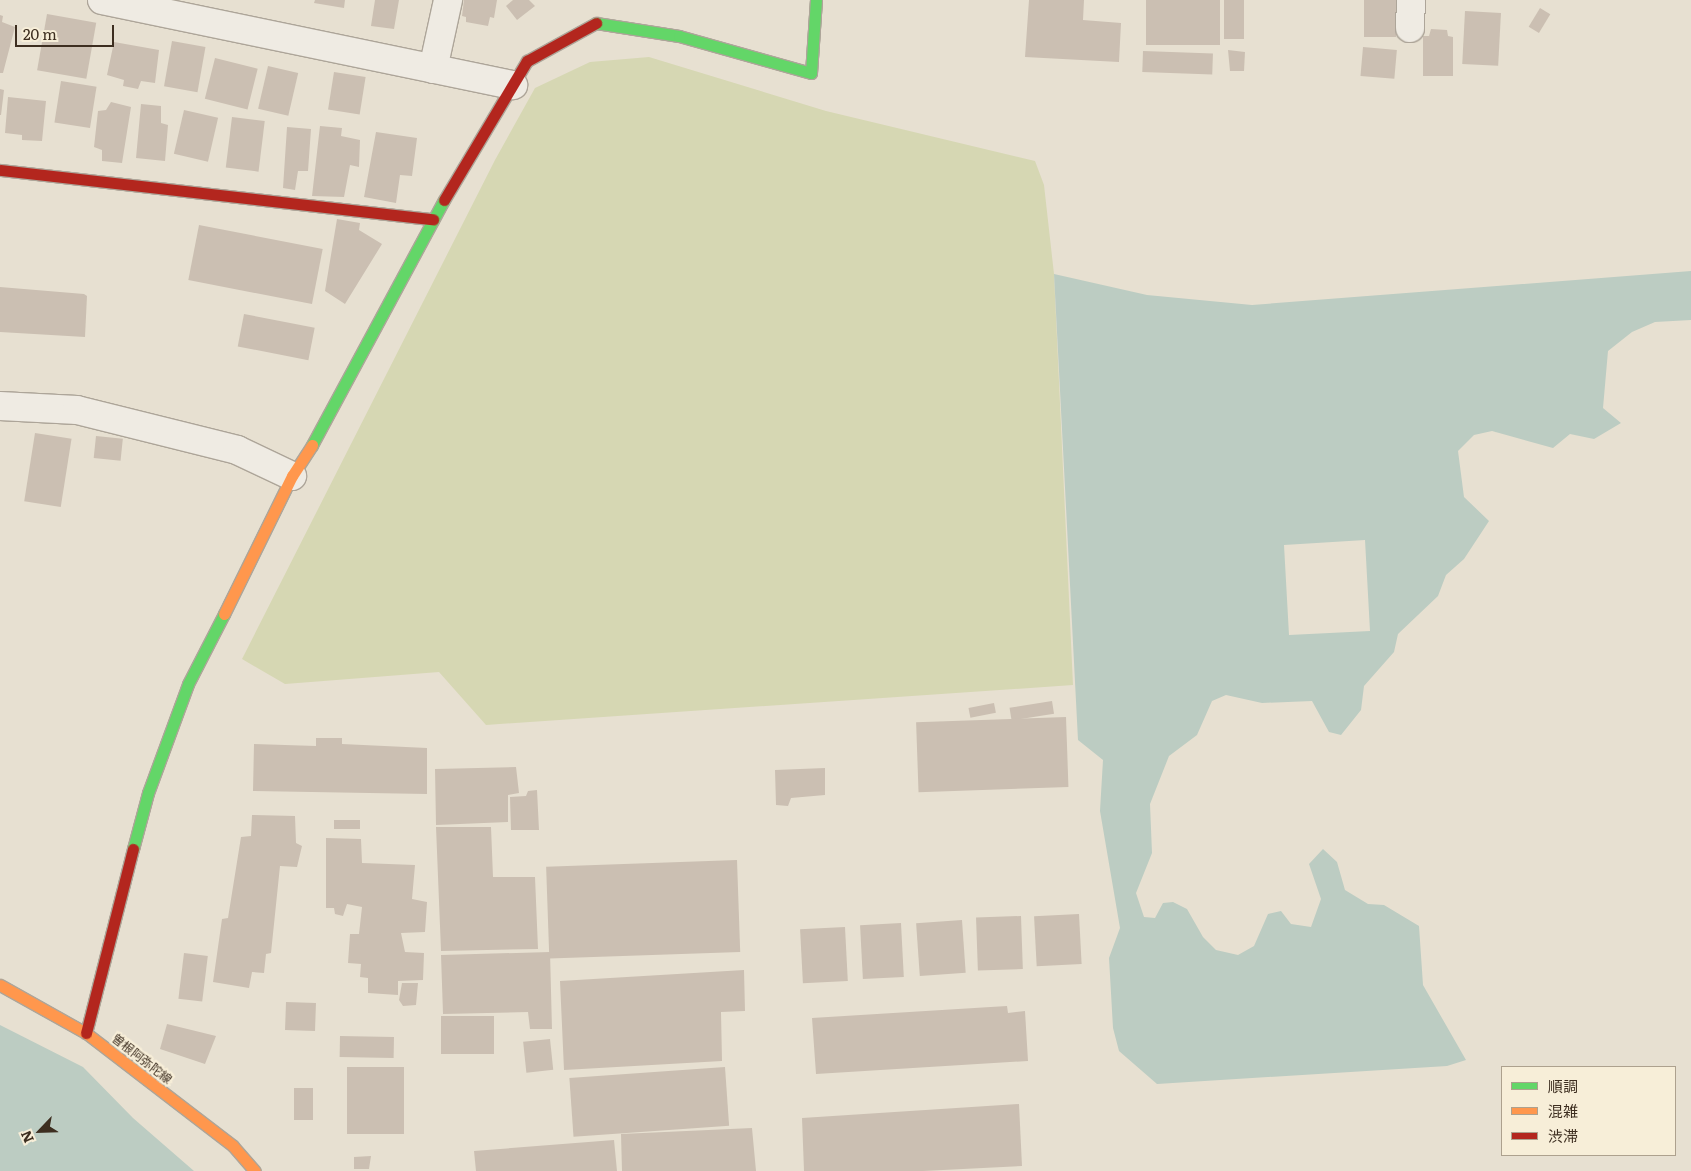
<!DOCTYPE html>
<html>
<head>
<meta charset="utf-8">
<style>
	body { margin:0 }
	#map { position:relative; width:1691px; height:1171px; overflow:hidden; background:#e7e0d1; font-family:Literata,"Noto Sans JP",serif }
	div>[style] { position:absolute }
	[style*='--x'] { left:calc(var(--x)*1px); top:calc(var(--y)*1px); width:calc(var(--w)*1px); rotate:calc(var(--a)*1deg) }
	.green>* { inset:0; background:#d6d7b3 }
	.water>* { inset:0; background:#bcccc2 }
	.building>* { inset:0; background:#cbbfb2; transform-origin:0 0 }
	.roads { filter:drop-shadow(1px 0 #ada599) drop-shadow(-1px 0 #ada599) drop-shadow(0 1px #ada599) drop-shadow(0 -1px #ada599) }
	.street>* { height:28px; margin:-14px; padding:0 14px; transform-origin:14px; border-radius:14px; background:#efebe3 }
	.fast>* { height:11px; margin:-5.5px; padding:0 5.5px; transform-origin:5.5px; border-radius:5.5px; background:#63d668 }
	.slow>* { height:11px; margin:-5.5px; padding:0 5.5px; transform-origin:5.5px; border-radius:5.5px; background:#ff974d }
	.jam>* { height:11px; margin:-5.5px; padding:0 5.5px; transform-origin:5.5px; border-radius:5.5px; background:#b3261e }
	span { translate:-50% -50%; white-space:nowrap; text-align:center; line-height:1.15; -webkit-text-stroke:4.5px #f7eed8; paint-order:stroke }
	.street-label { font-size:12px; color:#3d2e20 }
	.legend { position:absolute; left:1501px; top:1066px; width:175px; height:90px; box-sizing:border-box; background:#f7eed8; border:1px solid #ada18e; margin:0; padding:6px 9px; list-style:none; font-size:15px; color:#3d2e20 }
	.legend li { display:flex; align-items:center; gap:10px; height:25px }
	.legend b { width:25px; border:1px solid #ada18e }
	.north { position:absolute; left:15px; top:1106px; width:50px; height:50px; -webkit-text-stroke:4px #f7eed8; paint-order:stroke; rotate:246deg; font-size:14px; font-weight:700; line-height:20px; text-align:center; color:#3d2e20 }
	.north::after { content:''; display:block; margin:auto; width:18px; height:22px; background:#3d2e20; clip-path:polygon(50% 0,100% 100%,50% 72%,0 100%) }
	.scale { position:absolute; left:15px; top:25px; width:99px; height:22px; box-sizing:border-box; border:2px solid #3d2e20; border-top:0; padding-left:6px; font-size:15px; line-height:18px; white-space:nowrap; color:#3d2e20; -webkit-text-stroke:4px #f7eed8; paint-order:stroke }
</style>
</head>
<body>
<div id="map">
	<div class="green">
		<div style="clip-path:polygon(649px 57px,826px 111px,1035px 161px,1044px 185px,1054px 274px,1073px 685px,486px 725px,439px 672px,285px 684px,242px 659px,495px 160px,535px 88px,590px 62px)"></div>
	</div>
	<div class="water">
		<div style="clip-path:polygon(evenodd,1691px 271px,1691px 320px,1655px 322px,1632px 332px,1608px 351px,1603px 408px,1621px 423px,1594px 439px,1570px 434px,1553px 448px,1492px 431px,1474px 435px,1458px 451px,1464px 497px,1489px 521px,1464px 559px,1446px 575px,1438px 596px,1398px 634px,1394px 652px,1364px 686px,1361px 710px,1341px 735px,1329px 732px,1312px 701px,1262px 703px,1226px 695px,1212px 701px,1197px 735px,1169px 756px,1150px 804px,1152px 853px,1136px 893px,1144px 917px,1155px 918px,1163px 903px,1173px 902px,1187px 909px,1203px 937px,1216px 950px,1238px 955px,1254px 946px,1268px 914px,1281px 911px,1291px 924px,1311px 927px,1321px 899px,1309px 864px,1323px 849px,1337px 862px,1345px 890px,1368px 904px,1384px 905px,1419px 926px,1423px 985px,1466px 1060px,1447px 1066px,1157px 1084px,1119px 1051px,1113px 1028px,1109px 958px,1120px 928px,1100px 811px,1103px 760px,1078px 740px,1054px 274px,1147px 295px,1252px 305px,1691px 271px,1365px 540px,1370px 631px,1289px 635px,1284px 545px,1365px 540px)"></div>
		<div style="clip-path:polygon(0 1025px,83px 1067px,133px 1118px,194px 1171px,0 1171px)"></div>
	</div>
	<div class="building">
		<div style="clip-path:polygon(315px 0,345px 0,344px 8px,314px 3px)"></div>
		<div style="clip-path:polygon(375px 0,399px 0,394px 29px,371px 26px)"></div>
		<div style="clip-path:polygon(464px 0,497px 0,494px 18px,490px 17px,488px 26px,466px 22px,466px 17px,462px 16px)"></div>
		<div style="clip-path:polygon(513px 0,529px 0,535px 6px,517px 20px,506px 6px)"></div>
		<div style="clip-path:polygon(1029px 0,1084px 0,1083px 20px,1121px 23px,1119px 62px,1025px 57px)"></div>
		<div style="left:1146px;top:0;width:74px;height:45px"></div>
		<div style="left:1224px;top:0;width:20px;height:39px"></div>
		<div style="left:1364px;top:0;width:32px;height:37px"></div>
		<div style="left:1540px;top:8px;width:12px;height:22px;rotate:31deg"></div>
		<div style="left:1465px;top:11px;width:36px;height:53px;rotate:3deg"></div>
		<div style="left:47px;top:14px;width:50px;height:57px;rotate:10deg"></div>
		<div style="clip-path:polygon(0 15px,3px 16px,2px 22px,15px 27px,3px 73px,0 73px)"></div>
		<div style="clip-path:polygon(1431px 29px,1447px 30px,1448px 36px,1453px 37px,1453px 76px,1423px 76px,1423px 36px,1429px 36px)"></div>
		<div style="left:172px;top:41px;width:34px;height:46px;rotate:10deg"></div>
		<div style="clip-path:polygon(114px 42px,159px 50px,155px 83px,141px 81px,138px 89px,123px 86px,124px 80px,107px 75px)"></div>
		<div style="left:1363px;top:47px;width:34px;height:29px;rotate:5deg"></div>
		<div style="clip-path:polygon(1228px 50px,1245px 52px,1244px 71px,1230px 71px)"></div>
		<div style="left:1143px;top:51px;width:70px;height:21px;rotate:2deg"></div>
		<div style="left:215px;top:58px;width:44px;height:42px;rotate:14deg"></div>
		<div style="left:268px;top:66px;width:31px;height:44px;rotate:13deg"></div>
		<div style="left:334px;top:72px;width:32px;height:38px;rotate:9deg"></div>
		<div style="left:61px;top:81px;width:36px;height:42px;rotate:9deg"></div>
		<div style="clip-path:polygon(0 89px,4px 90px,1px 115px,0 115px)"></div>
		<div style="clip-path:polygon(8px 97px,46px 101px,42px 141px,22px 140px,22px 135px,5px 133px)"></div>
		<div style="clip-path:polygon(111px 102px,131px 107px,122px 163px,102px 161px,102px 150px,94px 147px,98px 111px,106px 110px)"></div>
		<div style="clip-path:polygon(141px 104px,161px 106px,161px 123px,168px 125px,165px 161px,136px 158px)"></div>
		<div style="left:184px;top:110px;width:35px;height:45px;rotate:13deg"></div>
		<div style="left:232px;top:117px;width:33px;height:51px;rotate:7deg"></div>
		<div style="clip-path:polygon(320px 126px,342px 128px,341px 136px,360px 140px,359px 167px,350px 165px,344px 197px,312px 196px)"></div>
		<div style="clip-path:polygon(287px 127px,311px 129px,308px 171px,298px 171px,295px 190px,283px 188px)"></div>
		<div style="clip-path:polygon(376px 132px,417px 138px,412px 176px,400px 175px,396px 203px,364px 197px)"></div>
		<div style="clip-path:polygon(337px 219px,360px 223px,359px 230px,382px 244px,345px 304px,325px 291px)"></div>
		<div style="left:199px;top:225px;width:126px;height:56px;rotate:11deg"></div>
		<div style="clip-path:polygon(0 287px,84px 294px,87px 296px,85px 337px,0 332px)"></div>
		<div style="left:244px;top:314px;width:72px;height:33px;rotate:11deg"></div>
		<div style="left:35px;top:433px;width:37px;height:69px;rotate:9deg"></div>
		<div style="left:96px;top:436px;width:27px;height:22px;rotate:6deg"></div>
		<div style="left:1052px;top:701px;width:13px;height:43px;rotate:81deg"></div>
		<div style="left:994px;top:703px;width:10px;height:26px;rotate:79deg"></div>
		<div style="left:1066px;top:717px;width:70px;height:150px;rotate:88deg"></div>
		<div style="clip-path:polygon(316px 738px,342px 738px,342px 744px,427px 748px,427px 794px,253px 791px,254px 744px,316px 746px)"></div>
		<div style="clip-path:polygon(516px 767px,519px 793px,508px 795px,508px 822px,436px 825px,435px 769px)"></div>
		<div style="clip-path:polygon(825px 768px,825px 795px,791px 798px,788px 806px,776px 805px,775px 770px)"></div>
		<div style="clip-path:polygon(537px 790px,539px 830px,511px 830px,510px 797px,526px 796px,528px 791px)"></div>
		<div style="clip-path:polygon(252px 815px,295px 816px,296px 843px,302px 846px,297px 867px,280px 866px,271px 953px,266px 954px,264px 973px,252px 972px,249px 988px,213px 982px,222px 919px,228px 918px,241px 837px,251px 836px)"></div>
		<div style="left:334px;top:820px;width:26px;height:9px"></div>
		<div style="clip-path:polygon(436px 827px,491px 827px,493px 877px,535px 877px,538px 949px,441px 951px)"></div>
		<div style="clip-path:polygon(326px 838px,361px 839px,362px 863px,415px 865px,412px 899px,427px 902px,425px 932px,401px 933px,405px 952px,424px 953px,423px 980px,398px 981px,398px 995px,368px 993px,368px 978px,360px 977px,361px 964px,348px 963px,350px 934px,359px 934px,362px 907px,347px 904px,343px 916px,335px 914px,334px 908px,326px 908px)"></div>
		<div style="left:737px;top:860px;width:92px;height:191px;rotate:88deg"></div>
		<div style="left:1079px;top:914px;width:50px;height:45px;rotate:87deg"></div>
		<div style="left:1021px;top:916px;width:53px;height:45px;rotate:88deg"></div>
		<div style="left:962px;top:920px;width:53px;height:46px;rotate:86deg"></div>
		<div style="left:901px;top:923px;width:54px;height:41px;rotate:87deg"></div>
		<div style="left:845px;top:927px;width:54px;height:45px;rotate:87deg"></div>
		<div style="clip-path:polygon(550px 952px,552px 1029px,530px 1029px,528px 1012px,443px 1014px,441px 955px)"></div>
		<div style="left:184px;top:953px;width:24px;height:46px;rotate:7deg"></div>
		<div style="clip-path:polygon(744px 970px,745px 1011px,721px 1012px,722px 1061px,564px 1070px,560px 981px)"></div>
		<div style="clip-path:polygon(402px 983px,418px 983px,416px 1005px,403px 1006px,399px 1000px)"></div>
		<div style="left:286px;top:1002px;width:30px;height:28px;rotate:2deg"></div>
		<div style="clip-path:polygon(1007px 1006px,1008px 1013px,1025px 1011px,1028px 1061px,816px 1074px,812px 1018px)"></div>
		<div style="left:441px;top:1016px;width:53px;height:38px"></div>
		<div style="clip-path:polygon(167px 1024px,216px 1036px,205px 1064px,160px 1049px)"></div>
		<div style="left:340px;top:1036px;width:54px;height:21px;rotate:1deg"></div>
		<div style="left:550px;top:1039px;width:31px;height:27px;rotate:84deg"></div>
		<div style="left:347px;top:1067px;width:57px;height:67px"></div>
		<div style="left:725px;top:1067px;width:59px;height:156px;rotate:86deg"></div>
		<div style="left:294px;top:1088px;width:19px;height:32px"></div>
		<div style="clip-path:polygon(1019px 1104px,1022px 1166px,923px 1171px,804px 1171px,802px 1118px)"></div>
		<div style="clip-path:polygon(752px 1128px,756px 1171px,622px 1171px,621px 1134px)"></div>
		<div style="clip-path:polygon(614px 1140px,617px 1171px,476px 1171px,474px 1151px)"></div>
		<div style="clip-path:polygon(371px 1156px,369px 1169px,354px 1169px,354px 1157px)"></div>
	</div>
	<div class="roads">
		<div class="street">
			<div style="--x:102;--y:0;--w:420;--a:11.7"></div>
			<div style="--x:1410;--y:28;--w:28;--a:-88"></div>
			<div style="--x:433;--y:69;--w:71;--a:-77.7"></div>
			<div style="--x:0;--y:406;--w:77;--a:3"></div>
			<div style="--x:77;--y:410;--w:165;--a:14"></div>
			<div style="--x:237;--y:450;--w:61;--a:25.3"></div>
		</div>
		<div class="fast">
			<div style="--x:596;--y:23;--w:84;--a:8.9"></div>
			<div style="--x:679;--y:36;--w:137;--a:15.7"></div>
			<div style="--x:811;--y:73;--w:73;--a:-86.1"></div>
			<div style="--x:312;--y:445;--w:278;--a:-61.7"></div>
			<div style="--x:133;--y:849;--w:58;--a:-75"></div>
			<div style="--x:148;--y:793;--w:116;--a:-69.8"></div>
			<div style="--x:188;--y:684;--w:79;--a:-62.8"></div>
		</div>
		<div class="slow">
			<div style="--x:224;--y:614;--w:154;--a:-63.8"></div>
			<div style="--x:292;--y:476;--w:37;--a:-57"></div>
			<div style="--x:0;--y:985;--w:98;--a:29.2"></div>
			<div style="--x:86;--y:1033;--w:185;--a:37.5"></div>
			<div style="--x:233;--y:1146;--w:33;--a:49"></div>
		</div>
		<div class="jam">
			<div style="--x:0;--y:170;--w:436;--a:6.5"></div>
			<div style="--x:444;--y:200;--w:162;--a:-59.2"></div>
			<div style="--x:527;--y:61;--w:79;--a:-28.8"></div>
			<div style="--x:86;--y:1033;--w:190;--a:-75.7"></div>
		</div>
	</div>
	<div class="street-label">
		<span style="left:142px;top:1059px;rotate:38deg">曽根阿弥陀線</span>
	</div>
	<ul class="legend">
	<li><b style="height:6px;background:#63d668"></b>順調</li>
	<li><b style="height:6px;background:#ff974d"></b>混雑</li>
	<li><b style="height:6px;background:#b3261e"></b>渋滞</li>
	</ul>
	<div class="north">N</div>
	<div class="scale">20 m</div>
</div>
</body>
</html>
